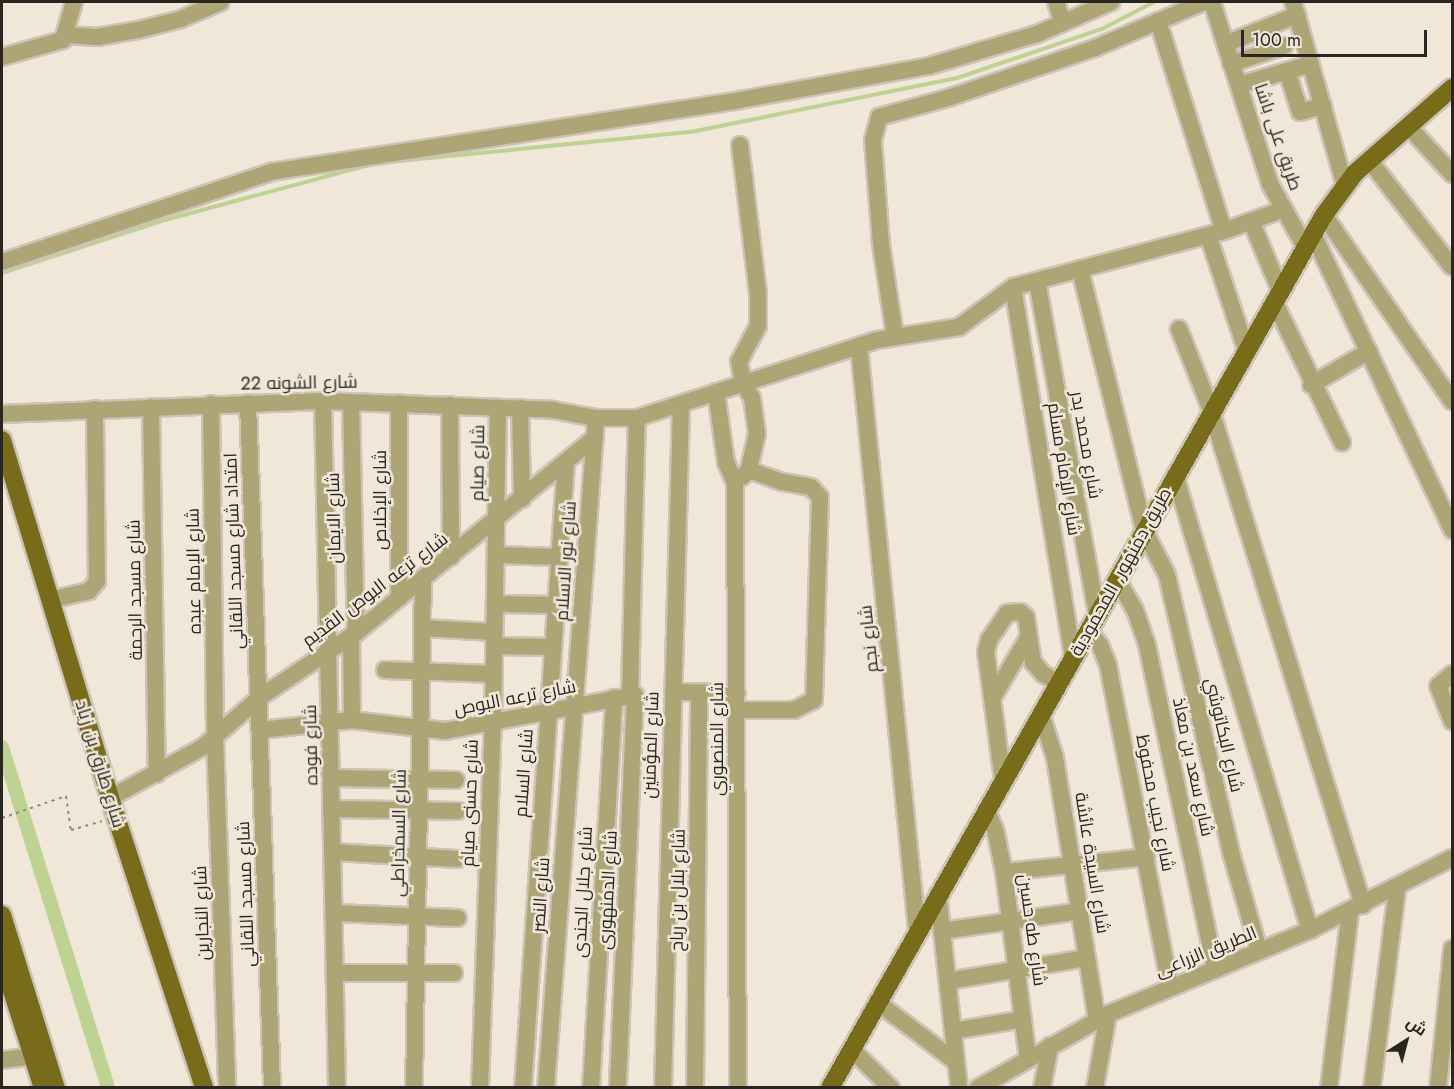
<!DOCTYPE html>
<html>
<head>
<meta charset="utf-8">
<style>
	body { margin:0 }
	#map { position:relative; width:1454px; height:1089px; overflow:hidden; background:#f0e7d8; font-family:Jost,Cairo,sans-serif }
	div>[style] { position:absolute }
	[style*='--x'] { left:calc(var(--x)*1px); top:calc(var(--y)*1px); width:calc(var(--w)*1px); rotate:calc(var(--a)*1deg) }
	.stream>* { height:4px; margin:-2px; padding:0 2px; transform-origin:2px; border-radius:2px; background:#bed293 }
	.canal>* { height:14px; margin:-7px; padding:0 7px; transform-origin:7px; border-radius:7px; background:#bed293 }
	.path>* { height:2px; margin-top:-1px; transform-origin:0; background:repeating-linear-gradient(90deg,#8e887e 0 3px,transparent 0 7.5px) }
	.roads { filter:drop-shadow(2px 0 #ccc4b7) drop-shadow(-2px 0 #ccc4b7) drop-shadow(0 2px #ccc4b7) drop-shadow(0 -2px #ccc4b7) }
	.minor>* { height:16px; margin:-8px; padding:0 8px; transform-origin:8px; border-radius:8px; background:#ada575 }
	.major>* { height:18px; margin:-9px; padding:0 9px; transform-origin:9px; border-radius:9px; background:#786c1a }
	span { translate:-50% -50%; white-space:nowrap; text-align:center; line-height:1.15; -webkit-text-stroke:5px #f0e7d8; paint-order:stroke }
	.street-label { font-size:18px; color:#292621 }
	.frame { position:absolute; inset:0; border:3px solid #292621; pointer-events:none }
	.north { position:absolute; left:1376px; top:1011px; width:60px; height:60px; -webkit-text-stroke:4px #f0e7d8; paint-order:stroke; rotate:36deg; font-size:16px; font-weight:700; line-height:24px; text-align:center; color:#292621 }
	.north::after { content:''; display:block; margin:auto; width:21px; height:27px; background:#292621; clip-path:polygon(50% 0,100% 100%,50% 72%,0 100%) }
	.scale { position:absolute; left:1241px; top:30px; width:186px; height:27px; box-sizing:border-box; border:3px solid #292621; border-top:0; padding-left:8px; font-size:18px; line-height:21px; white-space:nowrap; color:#292621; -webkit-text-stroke:4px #f0e7d8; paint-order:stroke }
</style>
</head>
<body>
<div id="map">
	<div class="stream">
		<div style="--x:379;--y:163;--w:314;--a:-5.7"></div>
		<div style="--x:691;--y:132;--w:271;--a:-11.5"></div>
		<div style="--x:957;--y:78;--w:153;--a:-18.7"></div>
		<div style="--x:1102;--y:29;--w:59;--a:-27.4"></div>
		<div style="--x:2;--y:273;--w:171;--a:-18"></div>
		<div style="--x:165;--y:220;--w:211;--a:-15.1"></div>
	</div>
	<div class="canal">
		<div style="--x:2;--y:747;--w:357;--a:72.7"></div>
	</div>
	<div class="path">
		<div style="--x:2;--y:818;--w:68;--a:-19"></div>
		<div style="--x:66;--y:796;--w:34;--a:82"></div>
		<div style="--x:71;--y:830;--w:32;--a:-16"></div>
	</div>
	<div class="roads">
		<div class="minor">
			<div style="--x:1056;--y:2;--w:22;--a:72"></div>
			<div style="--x:1212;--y:2;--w:191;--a:72.3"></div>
			<div style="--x:1270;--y:184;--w:72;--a:60.9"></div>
			<div style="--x:1293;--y:2;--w:191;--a:74.2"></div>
			<div style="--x:1158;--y:21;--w:220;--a:72.6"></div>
			<div style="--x:67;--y:35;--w:30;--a:4"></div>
			<div style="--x:97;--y:37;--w:42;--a:-9.7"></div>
			<div style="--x:138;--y:30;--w:44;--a:-14.3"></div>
			<div style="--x:181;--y:19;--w:43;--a:-23"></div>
			<div style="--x:1225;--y:44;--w:78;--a:-21.9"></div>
			<div style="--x:2;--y:57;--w:63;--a:-15.6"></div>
			<div style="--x:63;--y:40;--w:40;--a:-74"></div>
			<div style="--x:1231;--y:64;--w:56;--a:-18.8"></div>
			<div style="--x:1287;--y:71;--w:43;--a:72.4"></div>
			<div style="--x:1300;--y:112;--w:24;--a:-15"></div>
			<div style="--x:1239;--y:85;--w:75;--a:-16.3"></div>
			<div style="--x:1409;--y:127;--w:64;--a:47.5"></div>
			<div style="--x:740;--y:145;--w:149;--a:83.1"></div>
			<div style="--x:758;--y:293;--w:33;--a:90"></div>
			<div style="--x:758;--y:326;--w:40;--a:118"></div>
			<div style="--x:739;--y:361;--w:22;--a:80"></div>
			<div style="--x:743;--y:383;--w:17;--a:59"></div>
			<div style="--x:752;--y:398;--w:36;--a:82"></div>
			<div style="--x:757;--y:434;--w:37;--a:103"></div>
			<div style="--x:749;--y:470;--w:10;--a:135"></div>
			<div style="--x:1369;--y:160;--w:135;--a:52.2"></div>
			<div style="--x:1324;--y:215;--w:226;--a:55.5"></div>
			<div style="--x:1251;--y:221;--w:75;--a:67.2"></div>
			<div style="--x:1313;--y:234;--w:327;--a:64.8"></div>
			<div style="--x:1208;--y:235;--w:120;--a:71.6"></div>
			<div style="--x:2;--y:262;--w:284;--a:-18.5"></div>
			<div style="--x:271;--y:172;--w:474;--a:-8.7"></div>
			<div style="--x:740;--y:100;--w:192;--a:-10.2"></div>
			<div style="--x:929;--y:66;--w:113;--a:-16.5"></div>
			<div style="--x:1037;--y:34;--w:81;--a:-23.4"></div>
			<div style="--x:1080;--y:269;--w:269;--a:76.2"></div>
			<div style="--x:1144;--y:530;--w:51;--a:62.9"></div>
			<div style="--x:1167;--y:575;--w:288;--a:77"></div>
			<div style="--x:1232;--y:856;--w:99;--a:74.1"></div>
			<div style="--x:1037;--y:281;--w:339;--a:79.8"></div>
			<div style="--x:1013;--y:287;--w:375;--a:80.8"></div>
			<div style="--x:1274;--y:301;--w:157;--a:64.3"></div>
			<div style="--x:1179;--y:329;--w:87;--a:68.4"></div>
			<div style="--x:1211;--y:410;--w:518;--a:72.93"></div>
			<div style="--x:895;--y:336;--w:93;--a:-98.7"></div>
			<div style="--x:881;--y:244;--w:104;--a:-94.4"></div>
			<div style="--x:873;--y:140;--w:24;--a:-75"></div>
			<div style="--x:879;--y:117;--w:75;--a:-15.5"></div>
			<div style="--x:951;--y:97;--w:152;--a:-18.8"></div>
			<div style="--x:1095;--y:48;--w:118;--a:-22.9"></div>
			<div style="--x:859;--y:346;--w:586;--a:84.32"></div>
			<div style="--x:1311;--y:385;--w:67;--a:-30.4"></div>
			<div style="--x:716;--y:392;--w:71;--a:81.9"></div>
			<div style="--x:726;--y:462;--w:23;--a:67"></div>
			<div style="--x:735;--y:483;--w:605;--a:89.72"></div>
			<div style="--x:323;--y:401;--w:687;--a:88.83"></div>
			<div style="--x:351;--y:402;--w:231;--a:88.8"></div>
			<div style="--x:248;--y:403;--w:685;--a:87.99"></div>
			<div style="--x:399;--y:403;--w:195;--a:90"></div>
			<div style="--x:211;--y:404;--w:334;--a:89.3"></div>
			<div style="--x:215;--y:738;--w:350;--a:88"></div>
			<div style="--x:450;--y:405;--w:152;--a:89.6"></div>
			<div style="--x:151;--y:407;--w:367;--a:89.1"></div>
			<div style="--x:520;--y:408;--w:91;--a:88.7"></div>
			<div style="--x:2;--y:414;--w:321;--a:-2.3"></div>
			<div style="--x:323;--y:401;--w:230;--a:2.2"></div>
			<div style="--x:553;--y:410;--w:44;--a:10.5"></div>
			<div style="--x:596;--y:418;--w:41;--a:0"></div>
			<div style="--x:637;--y:418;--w:252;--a:-18"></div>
			<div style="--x:877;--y:340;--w:83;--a:-9"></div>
			<div style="--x:959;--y:327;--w:67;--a:-36.5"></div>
			<div style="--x:1013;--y:287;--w:218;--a:-14.9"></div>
			<div style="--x:1224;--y:231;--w:64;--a:-20.1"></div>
			<div style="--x:1175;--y:475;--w:475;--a:73.5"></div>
			<div style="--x:496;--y:555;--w:63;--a:1.8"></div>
			<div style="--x:1117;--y:579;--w:36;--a:60"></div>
			<div style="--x:1135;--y:610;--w:37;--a:71"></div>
			<div style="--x:1147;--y:645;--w:331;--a:78.1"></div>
			<div style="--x:50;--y:600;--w:40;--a:-13"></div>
			<div style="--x:89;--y:591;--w:13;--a:-51"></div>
			<div style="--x:97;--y:581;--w:172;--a:-90.7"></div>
			<div style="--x:495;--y:604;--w:60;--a:1"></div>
			<div style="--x:422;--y:628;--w:72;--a:3.2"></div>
			<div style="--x:1088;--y:630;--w:19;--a:51"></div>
			<div style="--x:1100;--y:645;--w:22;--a:68"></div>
			<div style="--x:1108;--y:665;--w:329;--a:79.1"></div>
			<div style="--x:351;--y:636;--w:84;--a:89.3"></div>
			<div style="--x:494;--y:646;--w:58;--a:1"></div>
			<div style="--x:385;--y:670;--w:109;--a:2.1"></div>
			<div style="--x:1452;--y:674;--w:18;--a:139"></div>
			<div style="--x:1438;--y:686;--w:38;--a:68"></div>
			<div style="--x:673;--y:692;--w:64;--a:0.9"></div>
			<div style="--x:630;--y:695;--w:277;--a:-88.6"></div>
			<div style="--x:993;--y:697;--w:69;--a:-59.3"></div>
			<div style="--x:737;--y:710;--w:57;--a:0"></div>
			<div style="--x:794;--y:710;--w:22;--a:-27"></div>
			<div style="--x:814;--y:700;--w:203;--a:-88.3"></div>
			<div style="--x:820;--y:497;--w:13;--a:-132"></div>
			<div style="--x:811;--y:487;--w:29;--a:-170"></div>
			<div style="--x:782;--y:482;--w:35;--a:-160"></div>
			<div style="--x:1041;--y:714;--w:46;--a:72.3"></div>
			<div style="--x:1055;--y:758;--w:265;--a:80.9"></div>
			<div style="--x:260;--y:730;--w:93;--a:-6.2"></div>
			<div style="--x:352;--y:720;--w:94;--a:6.7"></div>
			<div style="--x:445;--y:731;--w:193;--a:-10.7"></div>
			<div style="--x:635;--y:695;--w:393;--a:92.5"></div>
			<div style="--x:331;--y:778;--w:125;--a:0.9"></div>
			<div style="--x:1003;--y:781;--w:130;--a:-97.5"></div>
			<div style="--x:986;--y:652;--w:12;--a:-76"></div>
			<div style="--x:989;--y:640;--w:32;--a:-56"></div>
			<div style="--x:1007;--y:613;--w:13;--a:-4"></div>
			<div style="--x:1020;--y:612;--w:8;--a:40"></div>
			<div style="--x:1026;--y:617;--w:46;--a:81.2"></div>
			<div style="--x:1033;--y:662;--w:16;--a:50"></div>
			<div style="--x:1043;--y:674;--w:18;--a:27"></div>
			<div style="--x:110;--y:798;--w:106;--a:-28.7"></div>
			<div style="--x:203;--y:747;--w:74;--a:-41.2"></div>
			<div style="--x:259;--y:698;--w:117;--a:-33.8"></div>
			<div style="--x:356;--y:633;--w:308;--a:-39.3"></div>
			<div style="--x:331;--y:809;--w:127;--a:0.9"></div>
			<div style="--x:986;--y:810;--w:21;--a:65"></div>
			<div style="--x:995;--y:829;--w:44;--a:78.2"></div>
			<div style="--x:1004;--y:872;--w:189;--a:82.7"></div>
			<div style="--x:332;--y:852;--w:126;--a:3.2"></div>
			<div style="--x:1004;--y:872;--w:143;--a:-6"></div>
			<div style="--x:938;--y:894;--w:195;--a:83.8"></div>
			<div style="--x:334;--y:913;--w:124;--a:2.3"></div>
			<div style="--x:942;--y:931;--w:139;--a:-8.2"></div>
			<div style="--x:335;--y:973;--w:119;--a:0"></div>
			<div style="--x:948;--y:981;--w:141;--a:-9.4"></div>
			<div style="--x:877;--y:1002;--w:99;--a:37.2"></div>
			<div style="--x:953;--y:1031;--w:71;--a:-9.7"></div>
			<div style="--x:851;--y:1049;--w:56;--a:44.3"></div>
			<div style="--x:2;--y:1060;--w:31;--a:-7"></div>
			<div style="--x:414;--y:1088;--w:509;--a:-88.99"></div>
			<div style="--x:480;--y:1088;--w:367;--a:-88"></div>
			<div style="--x:493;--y:721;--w:313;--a:-89.1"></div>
			<div style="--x:523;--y:1088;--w:627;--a:-86.07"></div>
			<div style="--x:546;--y:1088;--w:672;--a:-85.73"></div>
			<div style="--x:591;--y:1088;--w:391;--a:-86.6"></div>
			<div style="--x:663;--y:1088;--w:684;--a:-88.49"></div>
			<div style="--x:695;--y:1088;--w:395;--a:-89.4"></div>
			<div style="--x:978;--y:1088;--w:150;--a:-29.6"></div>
			<div style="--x:1108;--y:1014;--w:219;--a:-22.6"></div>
			<div style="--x:1310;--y:930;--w:159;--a:-26.9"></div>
			<div style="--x:1042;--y:1088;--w:43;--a:-79.2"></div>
			<div style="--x:1095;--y:1088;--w:75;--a:-80"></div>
			<div style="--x:1329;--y:1088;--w:178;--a:-83.2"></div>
			<div style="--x:1372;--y:1088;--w:201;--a:-82.8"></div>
			<div style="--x:1438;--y:1088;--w:140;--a:-84.2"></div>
		</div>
		<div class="major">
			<div style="--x:2;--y:440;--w:374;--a:73.2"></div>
			<div style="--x:110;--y:798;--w:305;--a:72"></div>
			<div style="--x:2;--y:915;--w:181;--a:72.7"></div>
			<div style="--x:2;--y:959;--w:135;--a:72.4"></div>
			<div style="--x:830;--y:1088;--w:1003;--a:-60.5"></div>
			<div style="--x:1324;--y:215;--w:52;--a:-53.6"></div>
			<div style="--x:1355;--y:173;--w:129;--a:-41.2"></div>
		</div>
	</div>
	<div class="street-label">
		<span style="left:1278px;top:137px;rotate:71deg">طريق على باشا</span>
		<span style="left:299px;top:383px;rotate:-1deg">شارع الشونه 22</span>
		<span style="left:1086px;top:445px;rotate:80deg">شارع محمد بدر</span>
		<span style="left:478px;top:463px;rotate:-89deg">شارع صيام</span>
		<span style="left:1064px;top:469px;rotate:81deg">شارع الإمام مسلم</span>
		<span style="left:380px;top:500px;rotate:-90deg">شارع الإخلاص</span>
		<span style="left:334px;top:518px;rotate:-91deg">شارع الايمان</span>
		<span style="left:234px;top:551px;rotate:-92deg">امتداد شارع مسجد اللقاني</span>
		<span style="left:566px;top:561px;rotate:-86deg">شارع نور الاسلام</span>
		<span style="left:194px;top:571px;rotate:-91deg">شارع الإمام عبده</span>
		<span style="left:1121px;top:572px;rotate:-61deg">طريق دمنهور, المحمودية</span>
		<span style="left:135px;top:590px;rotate:-91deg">شارع مسجد الرحمة</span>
		<span style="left:375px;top:590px;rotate:-37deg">شارع ترعه البوص القديم</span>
		<span style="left:869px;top:639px;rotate:-96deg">شارع نجم</span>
		<span style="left:515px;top:698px;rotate:-11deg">شارع ترعه البوص</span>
		<span style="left:1224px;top:735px;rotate:77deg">شارع البكاتوشي</span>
		<span style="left:717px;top:739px;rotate:-90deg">شارع المنصوري</span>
		<span style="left:311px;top:745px;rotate:-91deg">شارع فوده</span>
		<span style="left:651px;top:745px;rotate:-88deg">شارع المؤمنين</span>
		<span style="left:100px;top:764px;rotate:73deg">شارع طارق بن زياد</span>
		<span style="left:1193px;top:767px;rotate:78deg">شارع سعد بن معاذ</span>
		<span style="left:524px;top:773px;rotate:-86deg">شارع السلام</span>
		<span style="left:470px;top:803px;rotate:-88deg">شارع حسنى صيام</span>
		<span style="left:1155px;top:803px;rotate:79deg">شارع نجيب محفوظ</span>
		<span style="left:399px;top:833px;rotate:-89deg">شارع السمخراطي</span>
		<span style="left:1092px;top:863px;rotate:81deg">شارع السيدة عائشة</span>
		<span style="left:608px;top:890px;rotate:-87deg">شارع الدمنهورى</span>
		<span style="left:678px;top:890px;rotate:-89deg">شارع بلال بن رباح</span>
		<span style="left:583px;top:892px;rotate:-87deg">شارع جلال الجندى</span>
		<span style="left:246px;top:894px;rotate:-92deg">شارع مسجد اللقاني</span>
		<span style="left:541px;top:895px;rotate:-86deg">شارع النصر</span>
		<span style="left:202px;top:913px;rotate:-92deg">شارع النجارين</span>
		<span style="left:1032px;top:930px;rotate:82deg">شارع طه حسين</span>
		<span style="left:1206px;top:952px;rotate:-22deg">الطريق الزراعى</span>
	</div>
	<div class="frame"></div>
	<div class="north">ش</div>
	<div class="scale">100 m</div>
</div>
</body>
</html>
